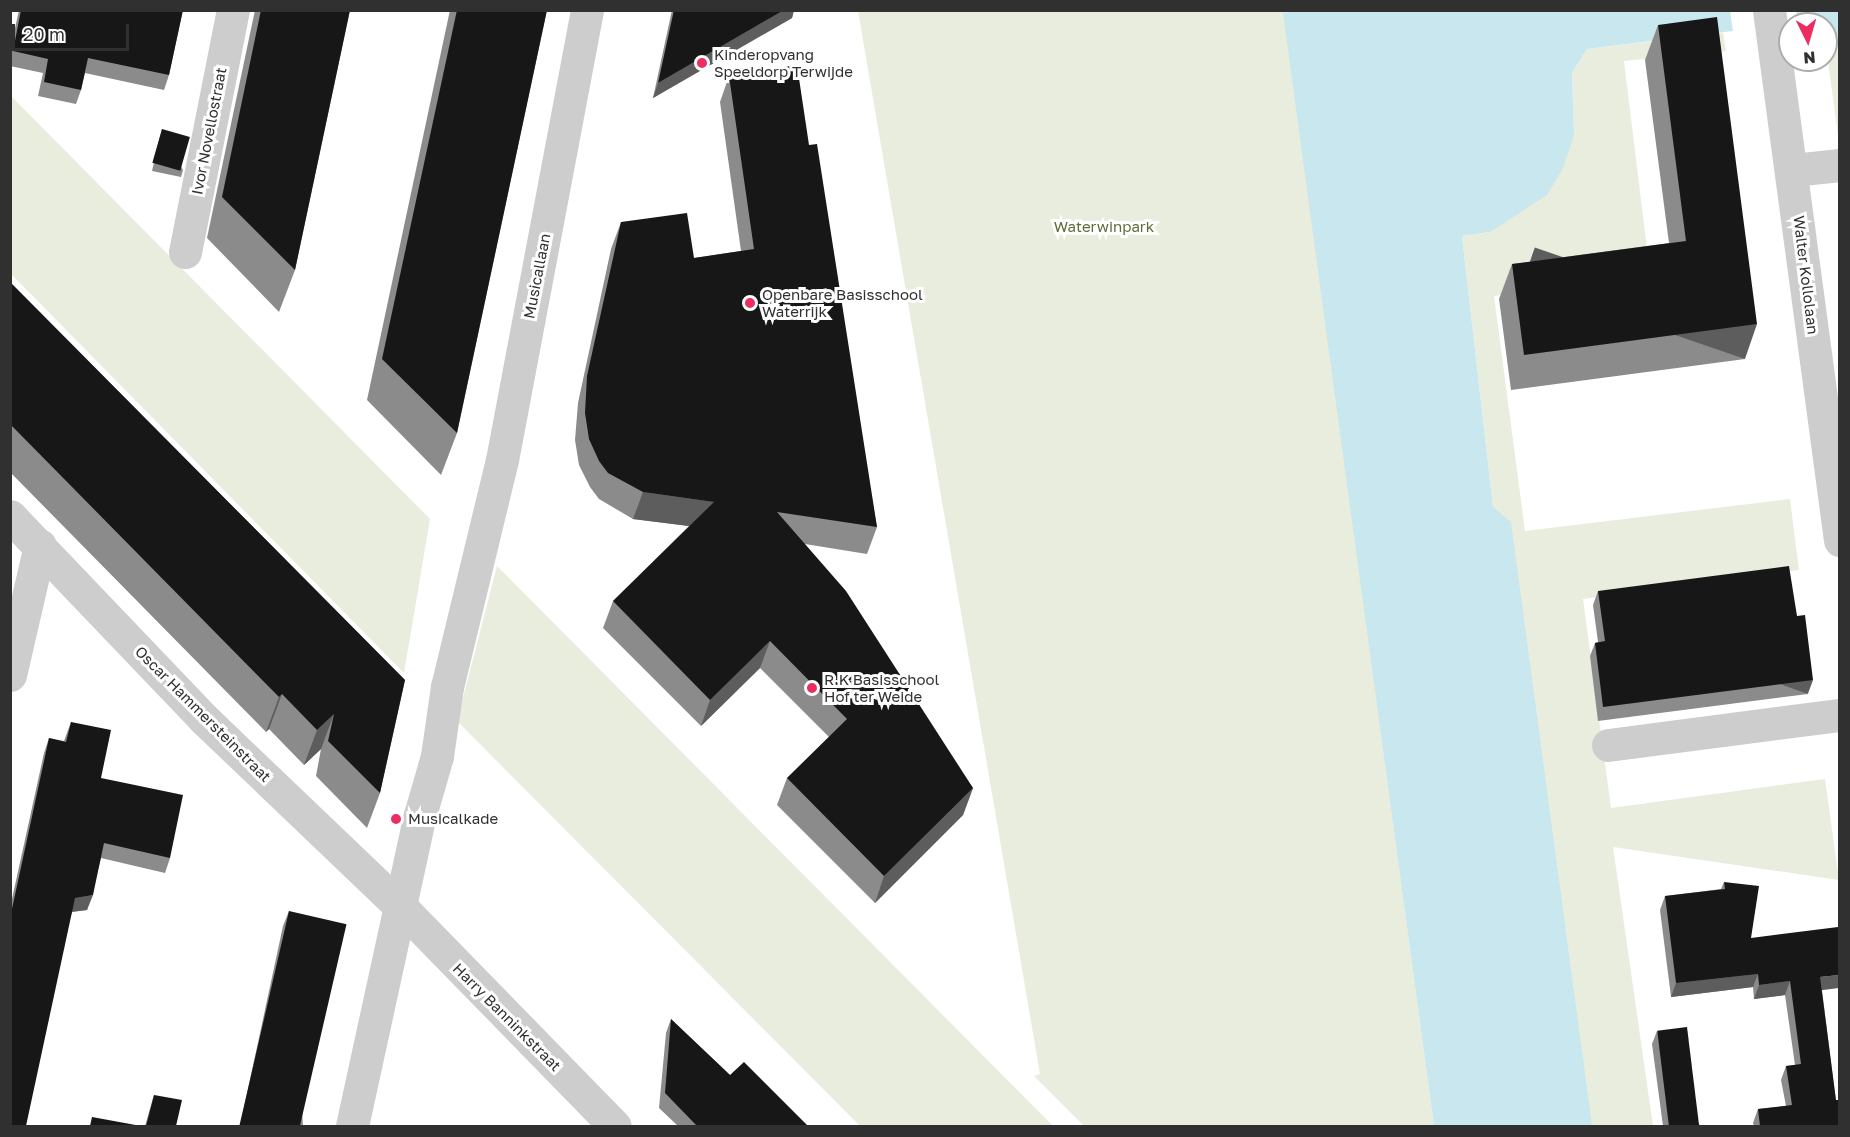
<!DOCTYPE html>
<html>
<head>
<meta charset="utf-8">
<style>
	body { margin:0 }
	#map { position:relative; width:1850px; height:1137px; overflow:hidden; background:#fff; font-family:"Golos Text",sans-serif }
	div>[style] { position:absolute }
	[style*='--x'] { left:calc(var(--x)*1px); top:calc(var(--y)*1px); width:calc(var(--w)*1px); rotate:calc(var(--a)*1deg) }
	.green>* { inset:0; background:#e9edde }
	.water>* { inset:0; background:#c9e7ee }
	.minor>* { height:33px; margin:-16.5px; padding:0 16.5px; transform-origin:16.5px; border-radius:16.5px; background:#cdcdcd }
	.wall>* { inset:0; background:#8b8b8b }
	.shaded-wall>* { inset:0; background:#5d5d5d; transform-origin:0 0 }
	.building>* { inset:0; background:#171717; transform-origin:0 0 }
	.dots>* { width:16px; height:16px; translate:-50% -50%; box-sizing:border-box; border:3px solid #fff; border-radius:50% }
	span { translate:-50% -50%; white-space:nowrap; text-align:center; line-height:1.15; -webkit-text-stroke:6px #fff; paint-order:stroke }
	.poi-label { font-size:15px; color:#303030 }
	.left { translate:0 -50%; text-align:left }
	.street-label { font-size:15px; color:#303030 }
	.park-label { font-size:15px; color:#5d6e3b }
	.frame { position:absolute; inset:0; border:12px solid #303030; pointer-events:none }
	.north { position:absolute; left:1778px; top:12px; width:60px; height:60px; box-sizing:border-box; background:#fff; border:2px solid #acacac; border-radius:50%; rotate:175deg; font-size:16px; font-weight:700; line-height:24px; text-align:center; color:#303030 }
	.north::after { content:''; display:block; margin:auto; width:21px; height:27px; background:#ec2d61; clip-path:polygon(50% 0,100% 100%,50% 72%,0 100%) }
	.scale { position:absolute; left:12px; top:24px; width:117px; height:27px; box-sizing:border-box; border:3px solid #303030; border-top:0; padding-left:8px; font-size:18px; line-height:21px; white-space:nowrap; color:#303030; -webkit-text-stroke:4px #fff; paint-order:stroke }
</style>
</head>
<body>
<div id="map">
	<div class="green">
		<div style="clip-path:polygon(858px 11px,1304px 11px,1284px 13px,1434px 1126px,1084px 1126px,1034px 1076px,1040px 1074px)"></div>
		<div style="clip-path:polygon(1723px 33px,1726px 51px,1624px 61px,1650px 273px,1494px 296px,1525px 531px,1790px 499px,1799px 570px,1583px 599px,1611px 808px,1825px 779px,1839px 880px,1613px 847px,1653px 1126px,1589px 1126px,1493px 507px,1462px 236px,1490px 232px,1574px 135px,1572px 73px,1587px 49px)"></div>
		<div style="clip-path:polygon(1839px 44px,1840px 143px,1839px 143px,1826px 46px)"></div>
		<div style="clip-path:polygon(10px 95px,430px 519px,404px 673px,11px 274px)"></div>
		<div style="clip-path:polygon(497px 566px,1053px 1126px,860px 1126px,457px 721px)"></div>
	</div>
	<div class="water">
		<div style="clip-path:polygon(1304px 10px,1730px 11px,1733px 31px,1587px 49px,1572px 73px,1574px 135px,1563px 168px,1547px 195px,1490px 232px,1462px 236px,1493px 507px,1511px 522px,1592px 1126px,1434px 1126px,1283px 13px)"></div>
		<div style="clip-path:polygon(1796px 11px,1839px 11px,1839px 44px,1826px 46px,1826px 24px,1798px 24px)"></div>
	</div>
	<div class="minor">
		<div style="--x:1769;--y:10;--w:535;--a:82.37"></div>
		<div style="--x:1793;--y:170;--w:47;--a:-6.1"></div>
		<div style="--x:185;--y:252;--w:247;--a:-78.8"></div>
		<div style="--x:10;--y:516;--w:282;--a:46.3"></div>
		<div style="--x:205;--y:720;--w:271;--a:43.7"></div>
		<div style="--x:401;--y:907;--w:306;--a:45.7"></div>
		<div style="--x:10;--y:675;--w:133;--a:-77"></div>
		<div style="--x:1608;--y:745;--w:234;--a:-7.4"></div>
		<div style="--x:352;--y:1126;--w:318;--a:-77.7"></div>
		<div style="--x:420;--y:815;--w:61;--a:-73.9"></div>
		<div style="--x:437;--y:756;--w:70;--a:-81.8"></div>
		<div style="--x:447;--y:687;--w:234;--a:-76.4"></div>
		<div style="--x:502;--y:460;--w:458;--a:-79.3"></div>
	</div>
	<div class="wall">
		<div style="clip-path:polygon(19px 10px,183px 10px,169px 75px,164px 90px,85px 73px,81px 90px,76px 104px,38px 96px,43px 73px,10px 66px,10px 51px)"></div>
		<div style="clip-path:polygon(255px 10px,350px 10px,295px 270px,279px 312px,207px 238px)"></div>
		<div style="clip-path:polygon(450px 10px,547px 10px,457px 433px,441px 475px,367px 400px)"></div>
		<div style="clip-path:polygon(672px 10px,794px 10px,792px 18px,653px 98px)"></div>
		<div style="clip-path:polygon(1658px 25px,1745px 359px,1511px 390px,1499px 299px,1512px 264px,1669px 243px,1645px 60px)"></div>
		<div style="clip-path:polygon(729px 76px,809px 145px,877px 527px,867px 554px,805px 544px,973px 788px,963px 815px,875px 903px,777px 805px,787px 778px,829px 737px,760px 668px,701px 726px,603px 628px,613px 601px,689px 526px,633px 519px,599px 499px,590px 487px,579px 465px,575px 440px,578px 403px,611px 249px,621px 222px,694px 258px,741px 251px,720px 102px)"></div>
		<div style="clip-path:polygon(162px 129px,183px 170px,181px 177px,152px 171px,160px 137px)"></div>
		<div style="clip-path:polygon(10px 282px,405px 680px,380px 793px,367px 828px,316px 776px,321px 749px,304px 765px,269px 729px,266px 732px,10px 472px)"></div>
		<div style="clip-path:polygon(1598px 591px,1808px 694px,1598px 721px,1590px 656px,1595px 643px,1598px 642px,1593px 605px)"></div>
		<div style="clip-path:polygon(71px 722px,101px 778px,170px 858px,165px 873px,101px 858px,87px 910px,72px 912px,10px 1126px,10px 908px,44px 753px,49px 738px,64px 741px)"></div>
		<div style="clip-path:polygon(1724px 882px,1751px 938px,1822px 990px,1839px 1126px,1754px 1126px,1753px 1123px,1758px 1109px,1786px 1106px,1781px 1080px,1786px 1066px,1795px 1065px,1785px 995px,1754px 999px,1753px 987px,1671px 997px,1660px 910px,1665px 896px,1721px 889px)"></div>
		<div style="clip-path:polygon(289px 911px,303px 1126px,240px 1126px,283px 926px)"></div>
		<div style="clip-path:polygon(671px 1019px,730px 1075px,808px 1126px,678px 1126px,659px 1108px,666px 1033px)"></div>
		<div style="clip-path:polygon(1657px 1031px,1700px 1126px,1663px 1126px,1652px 1044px)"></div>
		<div style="clip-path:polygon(154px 1095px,176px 1126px,145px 1126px)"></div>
	</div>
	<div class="shaded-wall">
		<div style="clip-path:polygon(784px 10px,794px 10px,792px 18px,653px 98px,658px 83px)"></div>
		<div style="left:1757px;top:324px;width:37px;height:235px;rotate:109deg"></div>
		<div style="clip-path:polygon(643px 492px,714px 502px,705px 528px,633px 519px)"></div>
		<div style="clip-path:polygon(770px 641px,760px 668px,701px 726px,710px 700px)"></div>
		<div style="left:1813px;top:680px;width:15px;height:212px;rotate:110deg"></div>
		<div style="clip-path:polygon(282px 694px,269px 729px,266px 732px,279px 697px)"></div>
		<div style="clip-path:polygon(334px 714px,321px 749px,304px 765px,317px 730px)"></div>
		<div style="clip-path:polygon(973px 788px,963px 815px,875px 903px,884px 876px)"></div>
		<div style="clip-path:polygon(93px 895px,87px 910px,70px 912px,75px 898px)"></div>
		<div style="clip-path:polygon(1758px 974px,1753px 987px,1671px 997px,1676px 983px)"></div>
		<div style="clip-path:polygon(1839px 975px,1839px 988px,1815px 991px,1820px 977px)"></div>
		<div style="clip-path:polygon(1790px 981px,1785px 995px,1754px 999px,1759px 985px)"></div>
	</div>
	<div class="building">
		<div style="clip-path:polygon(21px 10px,183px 10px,169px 75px,88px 58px,81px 90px,44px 82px,48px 59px,13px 51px)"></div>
		<div style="clip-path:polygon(261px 10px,350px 10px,295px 270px,222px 197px)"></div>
		<div style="clip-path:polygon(457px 10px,547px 10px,457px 433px,382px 359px)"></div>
		<div style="clip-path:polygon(674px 10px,784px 10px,658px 83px)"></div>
		<div style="clip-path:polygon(1717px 17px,1757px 324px,1524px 355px,1512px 264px,1686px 241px,1658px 25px)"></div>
		<div style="clip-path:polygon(797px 65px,809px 145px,817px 144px,877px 527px,777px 512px,846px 591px,973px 788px,884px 876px,787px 778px,847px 719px,770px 641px,710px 700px,613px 601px,714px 502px,643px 492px,608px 473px,599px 461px,589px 439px,585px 413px,587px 376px,621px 222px,687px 213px,694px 258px,754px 249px,729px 76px)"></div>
		<div style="left:162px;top:129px;width:29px;height:35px;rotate:16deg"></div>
		<div style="clip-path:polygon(10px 282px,405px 680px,380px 793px,328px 741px,334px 714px,317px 730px,282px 694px,279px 697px,10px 424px)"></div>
		<div style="clip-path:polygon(1789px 566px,1797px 616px,1805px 615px,1813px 680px,1603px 707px,1595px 643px,1605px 641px,1598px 591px)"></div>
		<div style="clip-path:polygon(71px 722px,111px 730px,101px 778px,183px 795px,170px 858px,104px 843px,93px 895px,75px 898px,26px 1126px,10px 1126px,10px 918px,49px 738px,66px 742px)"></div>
		<div style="clip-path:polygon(1724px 882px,1759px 886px,1751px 938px,1838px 927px,1839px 937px,1839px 975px,1820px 977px,1836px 1100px,1839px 1100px,1839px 1126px,1760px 1126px,1758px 1109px,1792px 1105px,1786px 1066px,1801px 1064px,1790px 981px,1759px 985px,1758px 974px,1676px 983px,1665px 896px,1725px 889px)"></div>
		<div style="left:289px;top:911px;width:59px;height:220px;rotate:13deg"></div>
		<div style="clip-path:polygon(671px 1019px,730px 1075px,744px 1062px,808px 1126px,697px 1126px,665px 1093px)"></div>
		<div style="left:1687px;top:1027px;width:100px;height:30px;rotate:83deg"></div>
		<div style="clip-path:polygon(154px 1095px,182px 1100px,176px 1126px,146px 1126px)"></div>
		<div style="clip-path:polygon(92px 1117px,141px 1126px,90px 1126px)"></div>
	</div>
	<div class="dots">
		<div style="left:702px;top:63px;background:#ec2d61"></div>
		<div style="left:750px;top:303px;background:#ec2d61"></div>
		<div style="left:812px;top:688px;background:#ec2d61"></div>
		<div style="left:396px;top:819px;background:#ec2d61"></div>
	</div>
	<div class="poi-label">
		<span class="left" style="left:714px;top:63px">Kinderopvang<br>Speeldorp Terwijde</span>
		<span class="left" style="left:762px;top:303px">Openbare Basisschool<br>Waterrijk</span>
		<span class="left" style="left:824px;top:688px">R.K Basisschool<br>Hof ter Weide</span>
		<span class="left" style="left:408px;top:819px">Musicalkade</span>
	</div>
	<div class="street-label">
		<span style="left:209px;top:131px;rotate:-79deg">Ivor Novellostraat</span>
		<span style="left:1806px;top:275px;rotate:83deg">Walter Kollolaan</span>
		<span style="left:537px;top:276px;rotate:-79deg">Musicallaan</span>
		<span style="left:203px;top:714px;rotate:45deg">Oscar Hammersteinstraat</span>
		<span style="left:507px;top:1017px;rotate:45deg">Harry Banninkstraat</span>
	</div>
	<div class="park-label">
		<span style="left:1104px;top:227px">Waterwinpark</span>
	</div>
	<div class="frame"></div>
	<div class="north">N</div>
	<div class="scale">20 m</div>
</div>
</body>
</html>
